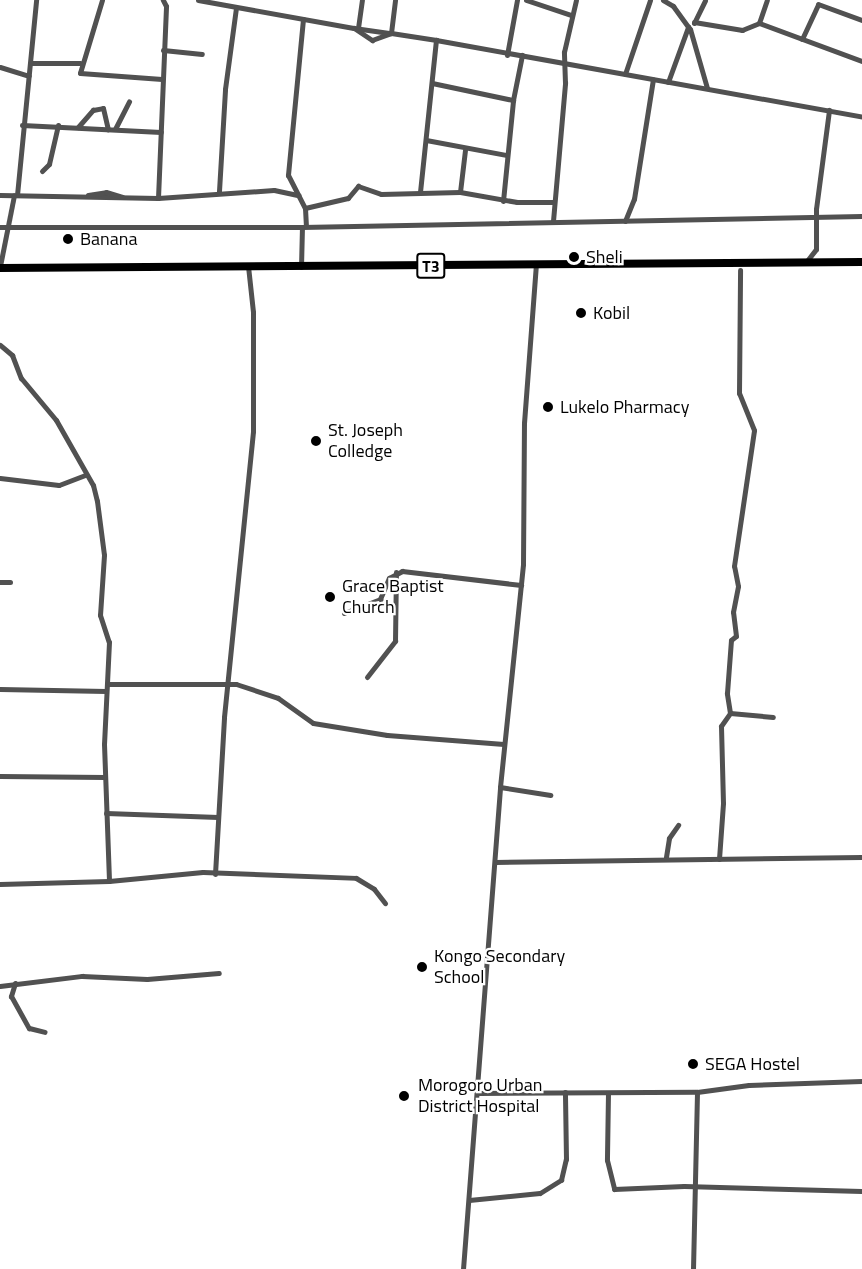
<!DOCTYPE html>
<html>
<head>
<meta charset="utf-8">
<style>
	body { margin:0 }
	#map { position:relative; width:862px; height:1269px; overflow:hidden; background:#fff; font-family:"Titillium Web",sans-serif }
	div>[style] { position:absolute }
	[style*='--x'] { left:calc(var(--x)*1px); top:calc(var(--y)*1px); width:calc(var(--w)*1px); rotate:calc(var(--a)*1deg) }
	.minor>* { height:5px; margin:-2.5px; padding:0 2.5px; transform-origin:2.5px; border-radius:2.5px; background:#515151 }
	.trunk>* { height:8px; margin:-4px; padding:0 4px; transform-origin:4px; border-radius:4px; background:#000 }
	.dots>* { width:16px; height:16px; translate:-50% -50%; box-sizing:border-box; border:3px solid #fff; border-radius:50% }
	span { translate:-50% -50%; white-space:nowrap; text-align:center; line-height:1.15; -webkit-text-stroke:4.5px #fff; paint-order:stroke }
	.shield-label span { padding:2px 4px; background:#fff; border:2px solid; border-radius:4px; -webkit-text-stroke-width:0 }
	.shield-label { font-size:16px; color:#000; font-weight:700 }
	.poi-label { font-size:18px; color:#000 }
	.left { translate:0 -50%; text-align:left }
</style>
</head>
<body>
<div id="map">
	<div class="minor">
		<div style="--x:102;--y:0;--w:76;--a:106.8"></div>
		<div style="--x:80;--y:73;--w:82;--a:4.2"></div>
		<div style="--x:198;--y:0;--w:158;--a:10.2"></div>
		<div style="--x:354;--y:28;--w:22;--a:34"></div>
		<div style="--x:372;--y:40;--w:20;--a:-20"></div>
		<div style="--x:391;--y:33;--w:46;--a:8.8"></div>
		<div style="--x:436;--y:40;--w:433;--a:10.2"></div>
		<div style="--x:526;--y:0;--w:47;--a:18.4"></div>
		<div style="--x:663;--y:0;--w:12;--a:31"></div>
		<div style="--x:673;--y:6;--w:29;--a:54"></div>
		<div style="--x:690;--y:29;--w:61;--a:73.9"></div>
		<div style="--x:303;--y:19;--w:157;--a:95.5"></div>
		<div style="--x:288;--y:175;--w:37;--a:63"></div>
		<div style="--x:305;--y:208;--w:18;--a:87"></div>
		<div style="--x:694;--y:22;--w:49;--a:9.5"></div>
		<div style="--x:742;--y:30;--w:18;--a:-22"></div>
		<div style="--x:759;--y:23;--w:24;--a:-71"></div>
		<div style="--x:694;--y:23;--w:25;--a:-64"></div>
		<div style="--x:759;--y:23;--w:110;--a:20.3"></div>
		<div style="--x:354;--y:28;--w:37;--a:8"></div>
		<div style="--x:391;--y:33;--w:33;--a:-83"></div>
		<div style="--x:358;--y:28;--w:28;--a:-82"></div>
		<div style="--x:802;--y:39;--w:38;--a:-65"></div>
		<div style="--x:818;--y:4;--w:47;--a:20"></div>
		<div style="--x:163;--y:50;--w:39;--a:6"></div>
		<div style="--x:507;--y:55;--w:56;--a:-79.7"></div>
		<div style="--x:31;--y:63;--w:49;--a:0"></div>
		<div style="--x:0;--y:67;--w:30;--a:17"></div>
		<div style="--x:625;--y:74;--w:78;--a:-71.3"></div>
		<div style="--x:668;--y:82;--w:59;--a:-70"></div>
		<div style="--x:432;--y:83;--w:83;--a:11.9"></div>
		<div style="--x:22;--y:125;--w:139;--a:2.9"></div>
		<div style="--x:78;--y:127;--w:23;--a:-49"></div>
		<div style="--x:93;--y:110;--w:10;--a:-11"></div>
		<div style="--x:103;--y:108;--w:22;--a:77"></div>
		<div style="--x:115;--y:129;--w:31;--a:-63"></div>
		<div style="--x:426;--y:140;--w:81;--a:10.6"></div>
		<div style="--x:42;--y:171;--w:10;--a:-45"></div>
		<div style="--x:49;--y:164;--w:40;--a:-77"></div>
		<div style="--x:219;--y:191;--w:102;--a:-86.6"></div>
		<div style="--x:225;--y:89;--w:82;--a:-82.3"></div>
		<div style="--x:420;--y:192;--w:153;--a:-84"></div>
		<div style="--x:460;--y:192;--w:42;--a:-83.2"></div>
		<div style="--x:0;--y:195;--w:158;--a:1.1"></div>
		<div style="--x:158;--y:198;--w:116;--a:-3.9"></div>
		<div style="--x:274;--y:190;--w:25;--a:12"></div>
		<div style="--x:17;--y:195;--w:196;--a:-84.4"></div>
		<div style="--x:88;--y:195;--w:18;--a:-9"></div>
		<div style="--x:106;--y:192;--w:17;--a:17"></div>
		<div style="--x:158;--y:198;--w:192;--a:-87.6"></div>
		<div style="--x:166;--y:6;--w:7;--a:-117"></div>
		<div style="--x:503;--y:201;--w:101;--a:-84.3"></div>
		<div style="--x:513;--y:100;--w:46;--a:-78.7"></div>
		<div style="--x:305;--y:208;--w:44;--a:-13.1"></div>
		<div style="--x:348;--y:198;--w:16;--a:-50"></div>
		<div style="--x:358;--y:186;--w:24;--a:19"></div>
		<div style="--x:381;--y:194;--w:79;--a:-1.5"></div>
		<div style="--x:460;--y:192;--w:58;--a:10"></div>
		<div style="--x:517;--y:202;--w:35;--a:0"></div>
		<div style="--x:553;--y:221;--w:139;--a:-85"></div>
		<div style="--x:565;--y:83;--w:31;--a:-92"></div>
		<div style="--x:564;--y:52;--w:53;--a:-77"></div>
		<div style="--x:625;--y:221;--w:24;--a:-68"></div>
		<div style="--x:634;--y:199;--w:121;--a:-81"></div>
		<div style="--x:0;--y:227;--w:302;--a:0"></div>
		<div style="--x:302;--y:227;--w:560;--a:-1.13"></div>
		<div style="--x:806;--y:262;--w:16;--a:-52"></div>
		<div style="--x:816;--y:249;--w:40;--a:-90"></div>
		<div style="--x:816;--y:209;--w:100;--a:-82.5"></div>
		<div style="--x:0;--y:266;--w:72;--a:-78.8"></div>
		<div style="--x:301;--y:267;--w:40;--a:-88.6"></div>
		<div style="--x:0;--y:345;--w:16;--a:40"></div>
		<div style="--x:12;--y:355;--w:25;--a:69"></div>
		<div style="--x:21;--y:378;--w:55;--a:50.2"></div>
		<div style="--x:56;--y:420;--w:75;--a:60.4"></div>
		<div style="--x:93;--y:485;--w:16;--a:76"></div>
		<div style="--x:97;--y:501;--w:54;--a:82.6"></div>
		<div style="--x:104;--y:555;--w:60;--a:93.8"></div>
		<div style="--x:100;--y:615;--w:28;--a:72"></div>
		<div style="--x:109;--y:642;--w:102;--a:92.8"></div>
		<div style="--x:104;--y:744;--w:137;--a:87.9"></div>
		<div style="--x:109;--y:881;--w:109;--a:178.4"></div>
		<div style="--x:0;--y:478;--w:59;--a:6.8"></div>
		<div style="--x:59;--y:485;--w:28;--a:-21"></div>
		<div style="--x:0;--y:582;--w:10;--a:0"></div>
		<div style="--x:344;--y:613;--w:39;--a:-21"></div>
		<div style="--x:380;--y:599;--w:23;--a:-67"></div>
		<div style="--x:389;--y:578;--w:15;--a:-28"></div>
		<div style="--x:402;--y:571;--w:120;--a:6.7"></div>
		<div style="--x:367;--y:677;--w:46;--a:-52.1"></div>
		<div style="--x:395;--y:641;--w:69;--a:-89.2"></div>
		<div style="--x:109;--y:684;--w:127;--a:0"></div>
		<div style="--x:236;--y:684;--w:44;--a:18.4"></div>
		<div style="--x:278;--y:698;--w:43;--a:35.5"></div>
		<div style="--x:313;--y:723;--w:75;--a:9.2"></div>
		<div style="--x:387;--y:735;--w:117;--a:4.4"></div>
		<div style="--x:0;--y:689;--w:106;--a:1.1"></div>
		<div style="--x:730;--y:713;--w:20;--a:-99"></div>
		<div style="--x:727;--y:693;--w:53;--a:-85.7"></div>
		<div style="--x:731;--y:640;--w:6;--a:-39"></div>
		<div style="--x:736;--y:636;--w:24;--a:-97"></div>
		<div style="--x:733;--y:612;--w:26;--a:-79"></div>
		<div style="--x:738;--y:586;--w:20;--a:-101"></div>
		<div style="--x:734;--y:566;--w:137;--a:-81.6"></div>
		<div style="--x:754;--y:430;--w:40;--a:-112"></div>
		<div style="--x:739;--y:393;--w:123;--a:-89.5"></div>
		<div style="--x:0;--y:776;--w:105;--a:0.5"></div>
		<div style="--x:500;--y:787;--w:51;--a:9.1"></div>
		<div style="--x:106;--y:813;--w:112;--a:2"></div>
		<div style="--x:666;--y:857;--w:19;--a:-81"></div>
		<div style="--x:669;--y:838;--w:16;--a:-55"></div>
		<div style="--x:719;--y:859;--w:56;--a:-85.9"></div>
		<div style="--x:723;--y:803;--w:77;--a:-91.5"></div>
		<div style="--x:721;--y:726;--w:16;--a:-55"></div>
		<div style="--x:730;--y:713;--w:43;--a:5.3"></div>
		<div style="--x:495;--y:862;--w:367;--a:-0.8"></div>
		<div style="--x:215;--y:874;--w:157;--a:-86.7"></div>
		<div style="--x:224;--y:717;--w:287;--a:-84.2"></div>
		<div style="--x:253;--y:431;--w:119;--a:-90"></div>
		<div style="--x:253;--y:312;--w:46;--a:-96.2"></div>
		<div style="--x:109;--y:881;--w:94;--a:-5.5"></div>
		<div style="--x:203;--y:872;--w:153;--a:2.2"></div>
		<div style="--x:356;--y:878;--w:21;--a:31"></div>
		<div style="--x:374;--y:889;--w:18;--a:52"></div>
		<div style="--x:15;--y:983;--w:14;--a:107"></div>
		<div style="--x:11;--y:996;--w:37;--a:61"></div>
		<div style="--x:29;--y:1028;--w:16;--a:14"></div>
		<div style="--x:0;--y:986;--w:83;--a:-7"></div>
		<div style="--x:82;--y:976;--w:65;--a:2.6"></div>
		<div style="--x:147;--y:979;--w:72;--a:-4.8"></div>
		<div style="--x:479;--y:1093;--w:218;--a:-0.3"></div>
		<div style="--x:697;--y:1092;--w:52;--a:-7.7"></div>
		<div style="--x:749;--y:1085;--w:113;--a:-2"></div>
		<div style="--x:608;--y:1093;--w:67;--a:90.9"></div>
		<div style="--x:607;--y:1160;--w:30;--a:76"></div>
		<div style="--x:614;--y:1189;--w:70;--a:-2.5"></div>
		<div style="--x:684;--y:1186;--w:178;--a:1.6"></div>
		<div style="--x:469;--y:1200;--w:71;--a:-5.6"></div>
		<div style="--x:540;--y:1193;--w:25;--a:-32"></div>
		<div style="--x:561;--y:1180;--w:22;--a:-77"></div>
		<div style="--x:566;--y:1159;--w:67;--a:-90.9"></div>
		<div style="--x:463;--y:1269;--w:483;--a:-85.6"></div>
		<div style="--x:500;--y:787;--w:224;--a:-84.1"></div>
		<div style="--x:523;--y:564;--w:141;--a:-89.6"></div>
		<div style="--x:524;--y:423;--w:158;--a:-85.7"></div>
		<div style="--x:693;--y:1269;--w:177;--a:-88.7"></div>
	</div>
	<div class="trunk">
		<div style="--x:0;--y:268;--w:862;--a:-0.4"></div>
	</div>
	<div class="dots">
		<div style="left:68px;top:239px;background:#000"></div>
		<div style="left:574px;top:257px;background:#000"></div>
		<div style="left:581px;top:313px;background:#000"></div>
		<div style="left:548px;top:407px;background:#000"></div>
		<div style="left:316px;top:441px;background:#000"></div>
		<div style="left:330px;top:597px;background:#000"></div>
		<div style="left:422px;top:967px;background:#000"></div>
		<div style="left:693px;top:1064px;background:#000"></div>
		<div style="left:404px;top:1096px;background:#000"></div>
	</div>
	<div class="shield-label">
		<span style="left:431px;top:266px">T3</span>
	</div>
	<div class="poi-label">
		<span class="left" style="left:80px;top:239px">Banana</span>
		<span class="left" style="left:586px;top:257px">Sheli</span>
		<span class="left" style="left:593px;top:313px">Kobil</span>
		<span class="left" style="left:560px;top:407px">Lukelo Pharmacy</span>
		<span class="left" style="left:328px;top:441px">St. Joseph<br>Colledge</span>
		<span class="left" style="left:342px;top:597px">Grace Baptist<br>Church</span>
		<span class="left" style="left:434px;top:967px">Kongo Secondary<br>School</span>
		<span class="left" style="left:705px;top:1064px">SEGA Hostel</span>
		<span class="left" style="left:418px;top:1096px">Morogoro Urban<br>District Hospital</span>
	</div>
</div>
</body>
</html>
